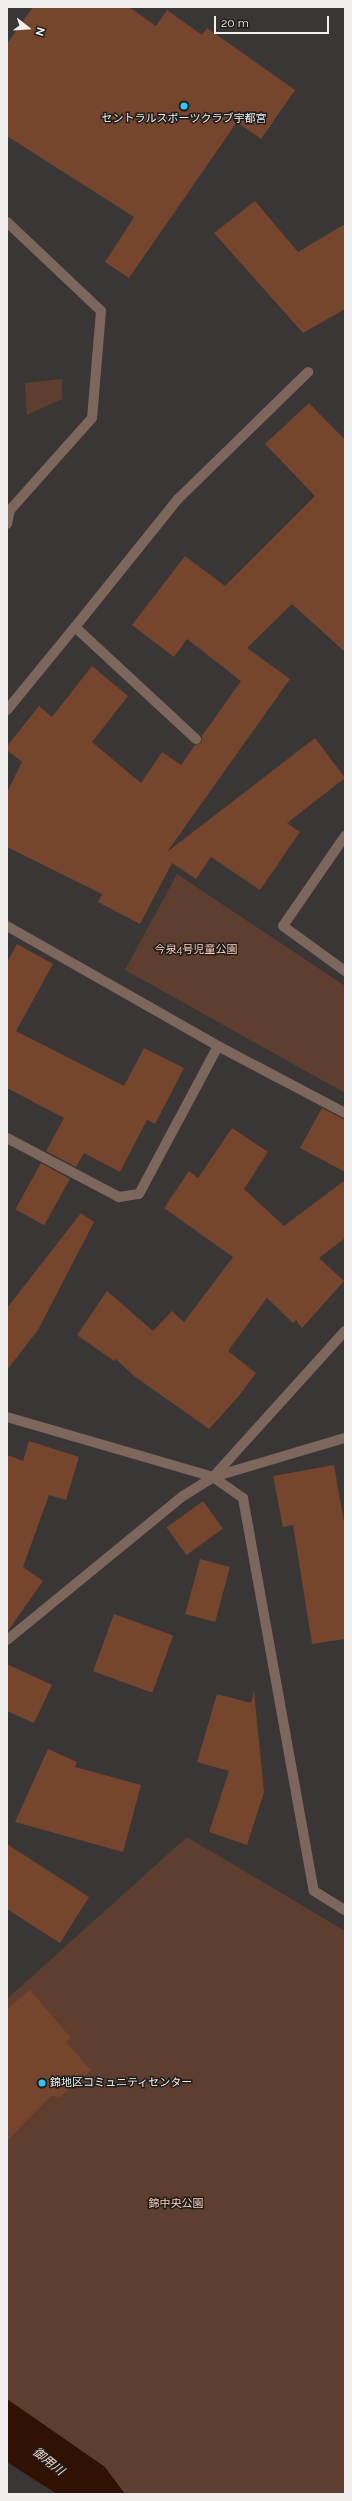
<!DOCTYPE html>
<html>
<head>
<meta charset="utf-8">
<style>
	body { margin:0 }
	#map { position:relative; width:352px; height:2501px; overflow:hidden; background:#3a3635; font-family:Raleway,"Noto Sans JP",sans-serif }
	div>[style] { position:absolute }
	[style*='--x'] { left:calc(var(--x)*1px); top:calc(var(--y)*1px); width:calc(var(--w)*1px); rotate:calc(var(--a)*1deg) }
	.green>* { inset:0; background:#5e3e2e }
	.water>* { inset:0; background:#311101 }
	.building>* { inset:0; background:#75452d; transform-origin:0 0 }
	.minor>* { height:10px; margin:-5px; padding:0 5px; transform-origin:5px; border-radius:5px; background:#7d675c }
	.dots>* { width:11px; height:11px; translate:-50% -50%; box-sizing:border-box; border:2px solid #201e1d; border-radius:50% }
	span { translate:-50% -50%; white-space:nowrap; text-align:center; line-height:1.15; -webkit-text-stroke:3px #201e1d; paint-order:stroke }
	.poi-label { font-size:11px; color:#f1efee }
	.left { translate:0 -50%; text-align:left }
	.park-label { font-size:11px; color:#fdcdb5 }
	.water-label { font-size:12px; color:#f9d9c9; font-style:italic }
	.frame { position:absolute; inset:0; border:8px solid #f1efee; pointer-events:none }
	.north { position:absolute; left:8px; top:8px; width:40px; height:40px; -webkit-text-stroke:3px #201e1d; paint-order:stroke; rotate:107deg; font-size:11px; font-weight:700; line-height:16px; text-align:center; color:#f1efee }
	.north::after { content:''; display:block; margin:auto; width:14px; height:18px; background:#f1efee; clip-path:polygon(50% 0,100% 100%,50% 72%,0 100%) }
	.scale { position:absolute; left:214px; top:16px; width:115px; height:18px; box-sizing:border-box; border:2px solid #f1efee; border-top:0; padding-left:5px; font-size:12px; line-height:14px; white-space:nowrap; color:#f1efee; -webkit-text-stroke:3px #201e1d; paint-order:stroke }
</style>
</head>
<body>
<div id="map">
	<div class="green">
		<div style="clip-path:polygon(62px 379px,62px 399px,27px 415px,25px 383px)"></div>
		<div style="clip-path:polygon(177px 874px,345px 986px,345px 1093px,125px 970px)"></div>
		<div style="clip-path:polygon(187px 1837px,345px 1931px,345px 2494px,109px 2494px,7px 2409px,7px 1999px)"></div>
	</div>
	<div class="water">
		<div style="clip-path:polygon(7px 2399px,105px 2467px,125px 2494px,57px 2494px,7px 2462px)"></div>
	</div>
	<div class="building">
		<div style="clip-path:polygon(33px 7px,129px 7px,156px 26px,167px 10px,202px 35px,207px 28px,295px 90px,261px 139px,237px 122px,129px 278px,105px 262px,134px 217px,7px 136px,7px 44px)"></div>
		<div style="clip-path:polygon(255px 201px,298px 252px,345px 224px,345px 309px,303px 333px,214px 233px)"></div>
		<div style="clip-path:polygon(309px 403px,345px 440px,345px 652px,292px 604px,247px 648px,290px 679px,167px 852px,315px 738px,345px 778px,287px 823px,300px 832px,260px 890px,211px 857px,196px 879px,172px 863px,140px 924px,98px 902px,102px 894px,7px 847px,7px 792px,22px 762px,7px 750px,7px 746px,39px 706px,52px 717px,92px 666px,128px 696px,92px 742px,141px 783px,162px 752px,181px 765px,195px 745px,201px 743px,202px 736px,241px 681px,187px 639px,174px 657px,132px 625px,185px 556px,225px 586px,315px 496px,265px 444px)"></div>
		<div style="clip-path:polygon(17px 944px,53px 964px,16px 1031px,124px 1086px,144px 1048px,184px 1068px,155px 1124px,147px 1120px,120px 1172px,84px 1153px,76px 1167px,46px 1151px,64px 1118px,7px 1088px,7px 962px)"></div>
		<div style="clip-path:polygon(322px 1108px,345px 1120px,345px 1172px,300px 1148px)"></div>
		<div style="clip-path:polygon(232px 1128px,268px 1152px,244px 1189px,284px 1226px,345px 1180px,345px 1238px,319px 1258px,344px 1281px,302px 1328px,296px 1320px,293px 1323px,267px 1298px,228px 1351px,256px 1373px,238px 1397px,209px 1429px,134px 1376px,116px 1359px,114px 1361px,77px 1335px,107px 1291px,153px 1331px,172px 1311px,184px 1322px,233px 1257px,164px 1208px,189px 1171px,198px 1178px)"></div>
		<div style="left:41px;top:1163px;width:33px;height:53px;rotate:29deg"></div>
		<div style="clip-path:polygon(81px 1213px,94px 1222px,38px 1330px,7px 1370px,7px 1308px)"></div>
		<div style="clip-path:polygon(29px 1441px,79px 1457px,66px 1500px,49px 1495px,23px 1567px,43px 1581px,7px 1632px,7px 1455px,23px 1461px)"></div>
		<div style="clip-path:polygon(334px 1465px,345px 1528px,345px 1639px,312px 1644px,293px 1525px,283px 1527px,273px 1476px)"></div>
		<div style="left:203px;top:1501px;width:34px;height:45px;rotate:54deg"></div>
		<div style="left:200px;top:1559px;width:31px;height:57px;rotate:15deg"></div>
		<div style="left:114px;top:1614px;width:63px;height:61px;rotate:20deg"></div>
		<div style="clip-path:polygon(7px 1664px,52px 1685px,34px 1723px,7px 1711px)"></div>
		<div style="clip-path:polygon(254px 1691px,264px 1792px,247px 1845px,209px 1832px,229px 1771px,197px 1762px,217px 1694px,251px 1703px)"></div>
		<div style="clip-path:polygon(48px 1749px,77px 1762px,75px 1767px,141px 1785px,123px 1852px,15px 1822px)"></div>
		<div style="clip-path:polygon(7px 1844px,89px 1897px,60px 1943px,7px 1909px)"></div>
		<div style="clip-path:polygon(30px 1990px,71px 2038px,66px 2042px,91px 2070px,60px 2097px,51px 2096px,7px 2141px,7px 2009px)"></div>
	</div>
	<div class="minor">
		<div style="--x:7;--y:222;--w:129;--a:43.4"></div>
		<div style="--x:101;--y:311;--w:107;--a:94.8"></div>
		<div style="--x:92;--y:418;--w:123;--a:131.7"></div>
		<div style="--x:10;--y:510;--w:14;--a:102"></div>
		<div style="--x:75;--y:627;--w:164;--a:-51.2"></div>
		<div style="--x:178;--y:499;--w:182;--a:-44.3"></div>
		<div style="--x:7;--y:710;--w:107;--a:-50.7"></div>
		<div style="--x:75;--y:627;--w:165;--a:42.8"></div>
		<div style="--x:345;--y:836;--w:109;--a:124.6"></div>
		<div style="--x:283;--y:926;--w:77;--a:36"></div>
		<div style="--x:7;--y:926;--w:243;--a:29.6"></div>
		<div style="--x:218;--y:1046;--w:144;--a:27.8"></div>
		<div style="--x:7;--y:1138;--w:127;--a:27.8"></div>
		<div style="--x:119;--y:1197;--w:20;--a:-9"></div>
		<div style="--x:139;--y:1194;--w:168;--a:-61.9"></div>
		<div style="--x:7;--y:1417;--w:215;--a:16.2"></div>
		<div style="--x:213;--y:1477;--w:37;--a:35"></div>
		<div style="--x:243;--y:1498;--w:399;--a:79.8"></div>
		<div style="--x:314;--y:1891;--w:36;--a:32"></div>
		<div style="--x:213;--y:1477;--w:197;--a:-47.9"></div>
		<div style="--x:7;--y:1640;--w:227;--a:-39.3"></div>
		<div style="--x:183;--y:1496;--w:36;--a:-32"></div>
		<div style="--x:213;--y:1477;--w:138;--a:-16.5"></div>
	</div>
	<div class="dots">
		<div style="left:184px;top:106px;background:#29c8ff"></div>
		<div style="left:42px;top:2083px;background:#29c8ff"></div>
	</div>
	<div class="poi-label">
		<span style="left:184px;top:119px">セントラルスポーツクラブ宇都宮</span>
		<span class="left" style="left:50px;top:2083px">錦地区コミュニティセンター</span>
	</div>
	<div class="park-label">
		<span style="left:196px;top:950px">今泉4号児童公園</span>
		<span style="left:176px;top:2204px">錦中央公園</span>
	</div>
	<div class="water-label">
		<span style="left:48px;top:2462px;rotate:38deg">御用川</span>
	</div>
	<div class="frame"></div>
	<div class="north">N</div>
	<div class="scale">20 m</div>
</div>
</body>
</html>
